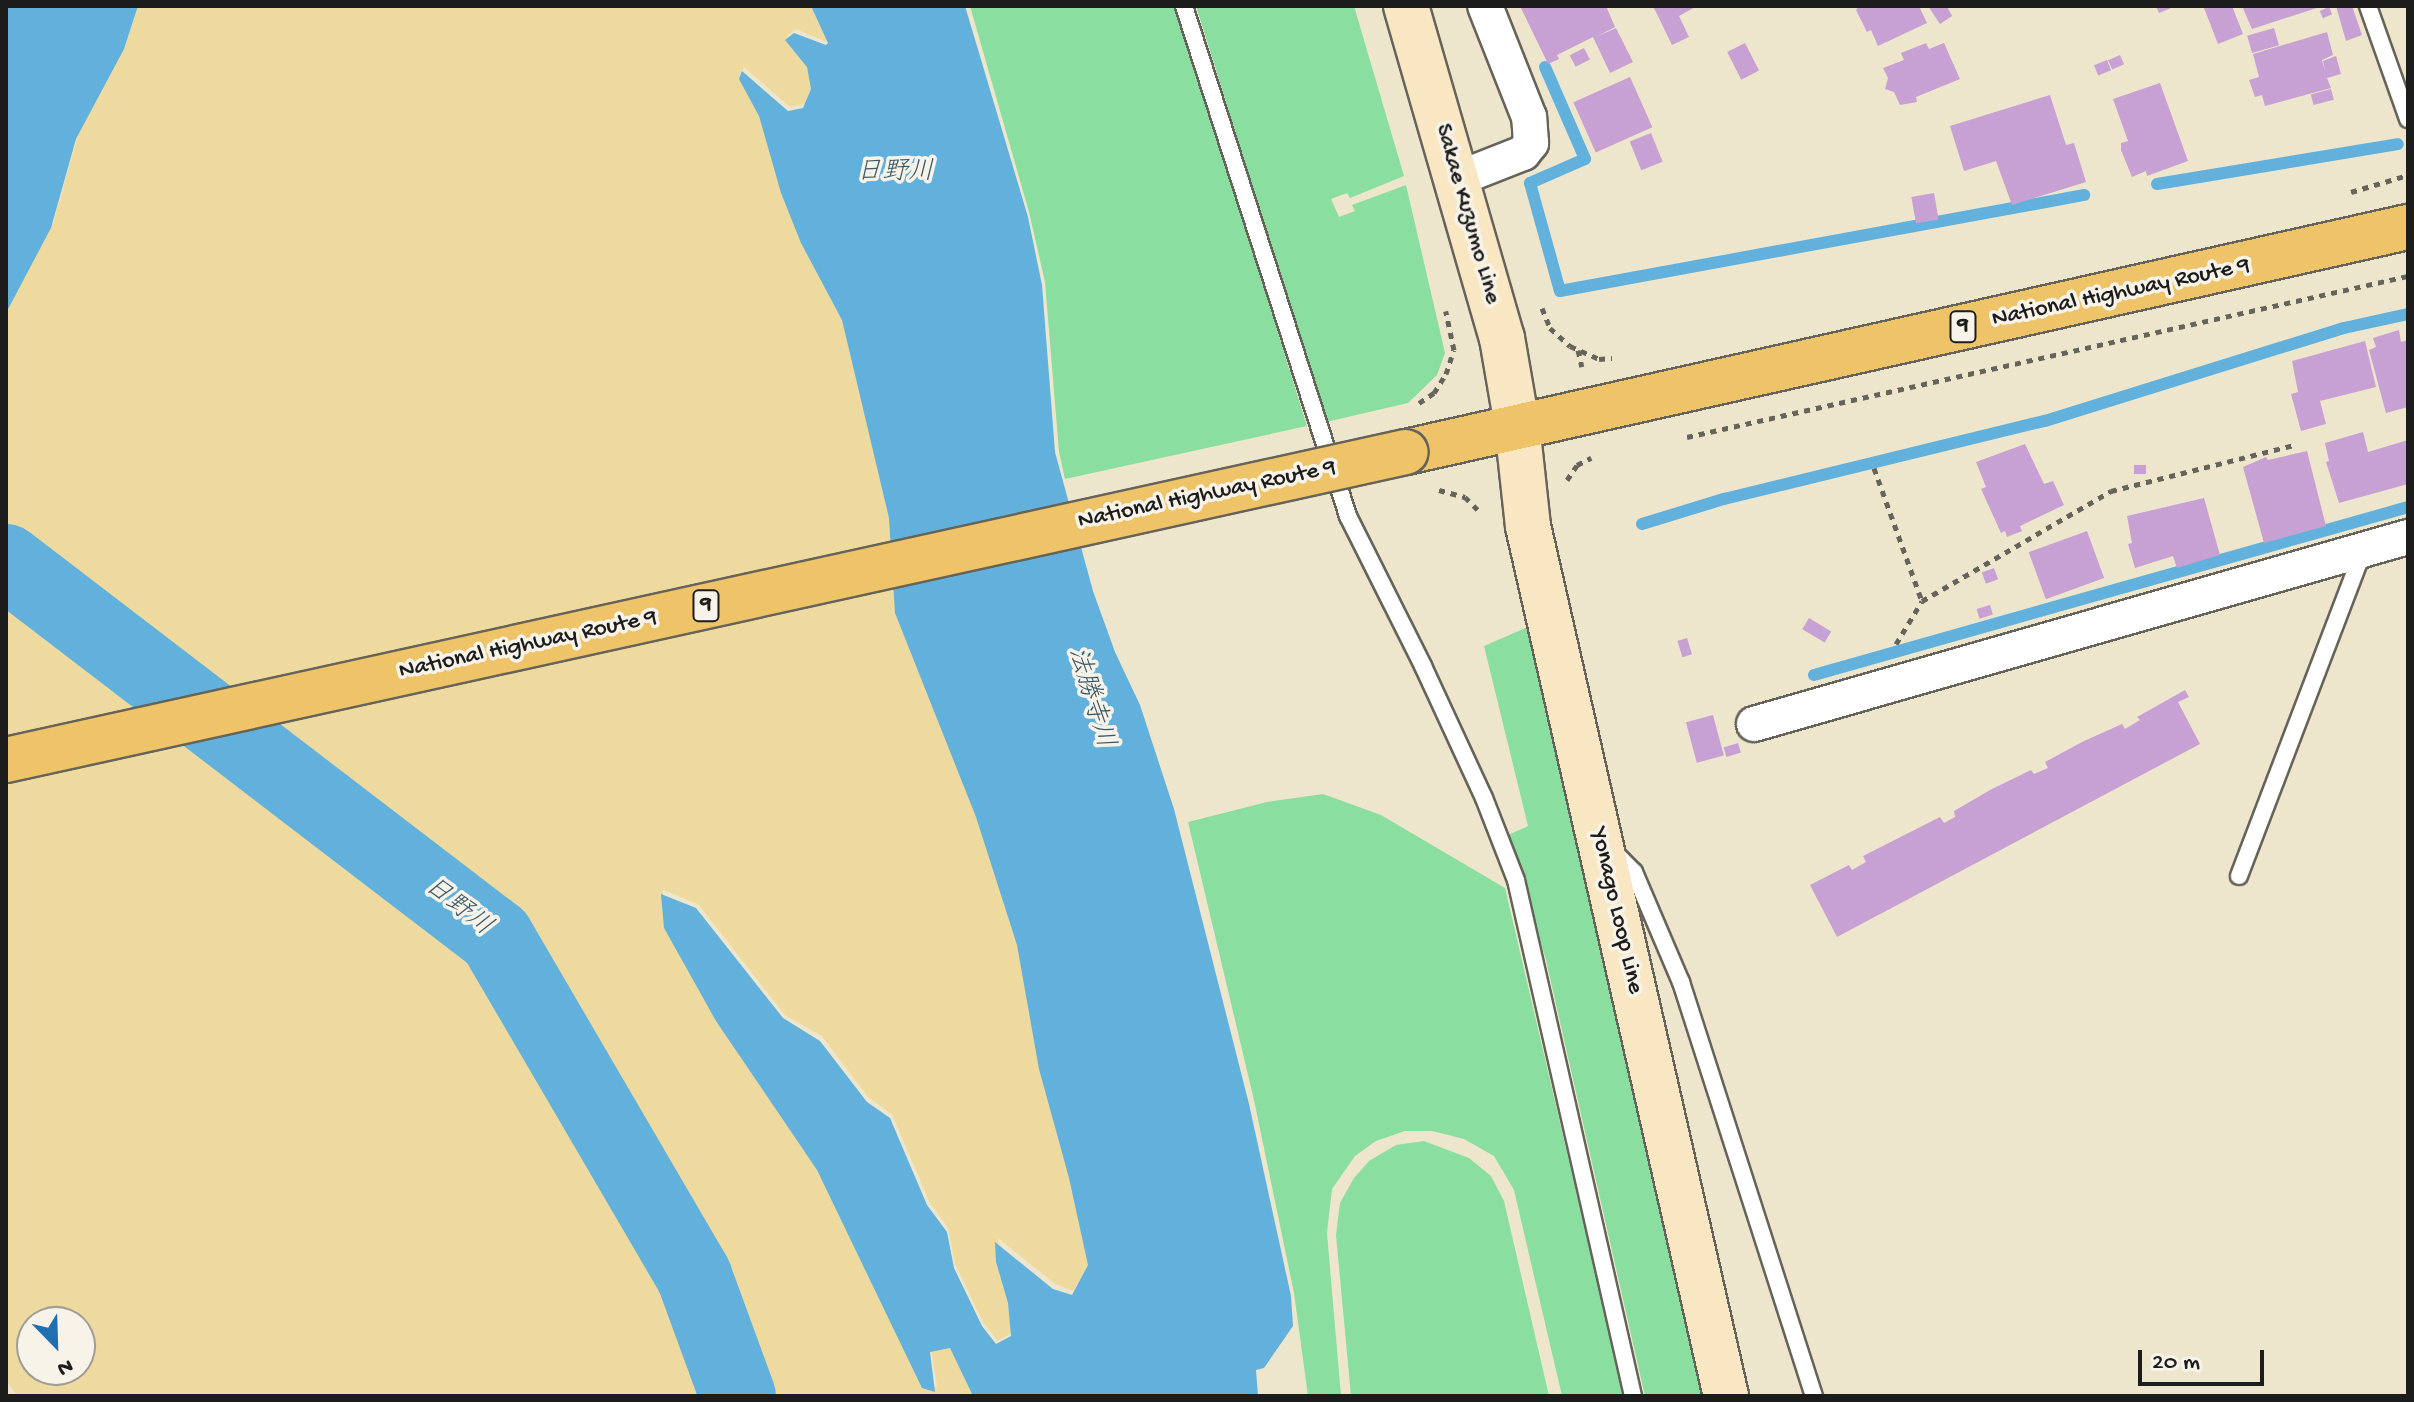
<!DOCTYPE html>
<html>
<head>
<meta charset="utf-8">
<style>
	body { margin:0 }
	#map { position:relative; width:2414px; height:1402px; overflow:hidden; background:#eee6cc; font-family:"Gochi Hand","Klee One",sans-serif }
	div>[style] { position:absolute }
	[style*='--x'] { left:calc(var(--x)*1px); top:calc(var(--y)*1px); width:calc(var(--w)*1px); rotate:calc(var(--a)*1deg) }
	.green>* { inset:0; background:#8ade9f }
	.sand>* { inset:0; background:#eeda9e }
	.water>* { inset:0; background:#61b1dc }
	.stream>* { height:12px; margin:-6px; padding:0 6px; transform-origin:6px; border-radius:6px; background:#61b1dc }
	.river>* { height:76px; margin:-38px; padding:0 38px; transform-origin:38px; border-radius:38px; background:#61b1dc }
	.building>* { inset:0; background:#c7a0d4; transform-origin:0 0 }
	.path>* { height:5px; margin-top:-2.5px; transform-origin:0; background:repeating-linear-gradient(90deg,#66635a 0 6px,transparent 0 12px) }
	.roads { filter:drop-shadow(2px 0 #66635a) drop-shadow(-2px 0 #66635a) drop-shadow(0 2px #66635a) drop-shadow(0 -2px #66635a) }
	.service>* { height:16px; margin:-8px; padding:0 8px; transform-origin:8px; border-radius:8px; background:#fff }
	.minor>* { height:34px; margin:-17px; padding:0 17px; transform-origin:17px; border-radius:17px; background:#fff }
	.secondary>* { height:44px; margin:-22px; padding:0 22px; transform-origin:22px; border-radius:22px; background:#f9e7c3 }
	.trunk>* { height:44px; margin:-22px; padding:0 22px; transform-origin:22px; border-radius:22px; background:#efc469 }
	.bridges { filter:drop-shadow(2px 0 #66635a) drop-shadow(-2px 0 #66635a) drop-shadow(0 2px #66635a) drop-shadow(0 -2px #66635a) }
	.trunk-bridge>* { height:44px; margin:-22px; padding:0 22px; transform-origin:22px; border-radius:22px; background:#efc469 }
	span { translate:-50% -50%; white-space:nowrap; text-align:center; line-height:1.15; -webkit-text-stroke:7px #f7f3e8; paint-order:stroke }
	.shield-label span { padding:2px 6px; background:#f7f3e8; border:2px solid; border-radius:6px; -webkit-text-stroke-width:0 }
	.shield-label { font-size:22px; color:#1c1c1c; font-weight:700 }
	.street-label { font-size:24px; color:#1c1c1c }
	.water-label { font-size:26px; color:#385869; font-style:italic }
	.frame { position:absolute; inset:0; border:8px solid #1c1c1c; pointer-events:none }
	.north { position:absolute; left:16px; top:1306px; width:80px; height:80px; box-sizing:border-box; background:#f7f3e8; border:2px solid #9f9d96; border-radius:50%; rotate:157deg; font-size:22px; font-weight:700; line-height:32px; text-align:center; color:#1c1c1c }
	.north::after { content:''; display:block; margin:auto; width:28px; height:36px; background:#1f6fb2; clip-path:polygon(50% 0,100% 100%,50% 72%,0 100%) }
	.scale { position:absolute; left:2138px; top:1350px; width:126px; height:36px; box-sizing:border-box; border:4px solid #1c1c1c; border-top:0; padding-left:10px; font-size:24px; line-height:28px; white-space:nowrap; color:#1c1c1c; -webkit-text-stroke:6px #f7f3e8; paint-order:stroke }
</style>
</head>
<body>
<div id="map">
	<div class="green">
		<div style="clip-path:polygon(970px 6px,1176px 6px,1307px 426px,1065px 479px,1059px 452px,1045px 282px,1029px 212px)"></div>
		<div style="clip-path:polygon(1196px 6px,1354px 6px,1404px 176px,1350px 198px,1347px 193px,1331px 199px,1339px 217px,1355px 211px,1352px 205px,1406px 185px,1445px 353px,1437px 375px,1408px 403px,1326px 422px)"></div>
		<div style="clip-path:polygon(1528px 627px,1562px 779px,1708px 1396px,1645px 1396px,1546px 960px,1508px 835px,1528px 826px,1484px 646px)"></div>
		<div style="clip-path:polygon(1323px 794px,1381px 815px,1505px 888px,1624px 1396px,1562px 1396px,1514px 1190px,1494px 1156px,1464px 1139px,1432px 1131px,1405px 1131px,1376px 1141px,1355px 1156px,1332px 1189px,1327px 1233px,1341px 1396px,1308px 1396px,1294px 1293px,1254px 1100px,1188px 822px,1267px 802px)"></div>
		<div style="clip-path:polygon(1424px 1141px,1469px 1158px,1491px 1176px,1504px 1201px,1549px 1396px,1351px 1396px,1336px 1235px,1340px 1203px,1354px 1178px,1369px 1161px,1396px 1145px)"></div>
	</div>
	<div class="sand">
		<div style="clip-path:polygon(evenodd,138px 6px,815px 6px,827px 42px,796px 29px,787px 36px,801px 49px,813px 85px,805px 104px,790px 107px,744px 67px,741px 74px,760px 112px,843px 316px,977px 812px,1018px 940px,1090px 1261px,1074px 1291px,1055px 1284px,998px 1238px,1012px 1333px,998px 1341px,983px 1322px,955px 1264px,948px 1228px,929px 1201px,892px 1114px,868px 1097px,822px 1036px,785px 1015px,698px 904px,663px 890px,665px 924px,818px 1165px,924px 1384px,937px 1387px,931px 1348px,952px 1344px,976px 1396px,17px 1396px,6px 1380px,6px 311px,53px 224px,78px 135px,126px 44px,138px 6px,32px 1322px,80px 1322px,80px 1370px,32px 1370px,32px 1322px)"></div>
	</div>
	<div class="water">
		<div style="clip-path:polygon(6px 6px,138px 6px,124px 49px,76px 139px,51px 228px,6px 313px)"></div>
		<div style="clip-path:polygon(811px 6px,965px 6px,1028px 217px,1042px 285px,1055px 452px,1093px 591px,1115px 652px,1140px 705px,1174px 809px,1249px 1104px,1291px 1296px,1293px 1326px,1264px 1368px,1256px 1370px,1258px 1396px,973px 1396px,950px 1348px,930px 1352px,935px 1392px,922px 1388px,817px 1170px,716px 1021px,664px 928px,661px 894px,696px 908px,783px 1018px,820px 1041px,867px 1102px,890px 1118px,927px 1205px,947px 1232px,954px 1268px,982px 1326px,996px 1344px,1011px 1336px,1008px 1303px,996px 1262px,995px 1242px,1053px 1289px,1072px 1295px,1088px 1265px,1069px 1178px,1039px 1069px,1017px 945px,976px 817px,895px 613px,889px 518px,842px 320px,801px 243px,781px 193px,759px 116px,739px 79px,742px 71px,788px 111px,803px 108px,811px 89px,807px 67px,785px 40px,794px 33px,826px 45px,828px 43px)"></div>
	</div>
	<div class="stream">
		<div style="--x:1545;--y:67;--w:100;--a:66.5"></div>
		<div style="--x:1585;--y:159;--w:60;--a:156.4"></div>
		<div style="--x:1530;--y:183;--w:112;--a:74.5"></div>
		<div style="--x:1560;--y:291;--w:533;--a:-10.38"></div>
		<div style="--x:2157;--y:184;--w:244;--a:-9.4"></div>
		<div style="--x:1642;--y:524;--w:86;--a:-17"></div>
		<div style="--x:1724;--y:499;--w:330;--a:-13.7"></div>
		<div style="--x:2045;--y:421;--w:313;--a:-17.3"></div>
		<div style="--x:2344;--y:328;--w:66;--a:-12.3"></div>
		<div style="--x:1814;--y:675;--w:617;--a:-15.79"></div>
	</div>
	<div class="river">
		<div style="--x:6;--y:562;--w:617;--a:37.43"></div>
		<div style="--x:496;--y:937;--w:393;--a:59.7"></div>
		<div style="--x:694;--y:1276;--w:128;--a:69.9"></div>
	</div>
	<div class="building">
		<div style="clip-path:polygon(1520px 6px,1606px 6px,1615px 27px,1596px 37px,1616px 28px,1633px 62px,1610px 73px,1593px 37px,1557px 55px,1559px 59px,1548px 64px)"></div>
		<div style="clip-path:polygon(1653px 6px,1697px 6px,1679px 16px,1689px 37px,1672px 45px)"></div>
		<div style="clip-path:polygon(1859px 6px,1919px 6px,1927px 23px,1878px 46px,1871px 30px,1867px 32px,1856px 10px)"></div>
		<div style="clip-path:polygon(1928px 6px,1947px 6px,1952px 16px,1940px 24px)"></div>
		<div style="clip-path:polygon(2156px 6px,2176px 6px,2159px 13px)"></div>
		<div style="clip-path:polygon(2210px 6px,2232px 6px,2243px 34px,2218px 44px,2204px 8px)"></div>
		<div style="clip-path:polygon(2242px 6px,2320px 6px,2320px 7px,2252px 29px)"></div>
		<div style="clip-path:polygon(2336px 6px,2352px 6px,2362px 35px,2346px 41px)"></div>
		<div style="left:2329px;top:7px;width:8px;height:10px;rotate:67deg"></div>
		<div style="left:2274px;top:28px;width:18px;height:28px;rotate:74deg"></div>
		<div style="clip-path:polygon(2327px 32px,2333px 55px,2322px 60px,2325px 71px,2323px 61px,2336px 56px,2341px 74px,2327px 78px,2331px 88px,2265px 106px,2262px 95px,2255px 97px,2249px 80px,2259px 77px,2253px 54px)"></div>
		<div style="left:1745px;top:43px;width:31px;height:20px;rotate:63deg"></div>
		<div style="clip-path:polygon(1926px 43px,1929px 49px,1944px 43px,1960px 79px,1916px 97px,1917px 102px,1900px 105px,1894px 92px,1885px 89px,1888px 78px,1883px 68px,1904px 60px,1901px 53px)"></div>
		<div style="left:1584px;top:48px;width:13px;height:16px;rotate:63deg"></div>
		<div style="left:2120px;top:55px;width:10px;height:13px;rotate:66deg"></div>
		<div style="left:2107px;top:60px;width:11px;height:14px;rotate:68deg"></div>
		<div style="left:1630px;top:77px;width:55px;height:62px;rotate:66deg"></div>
		<div style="clip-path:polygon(2160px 83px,2188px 161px,2147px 176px,2146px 171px,2132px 177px,2121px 150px,2121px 143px,2128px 141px,2113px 99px)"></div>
		<div style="left:2331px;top:89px;width:11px;height:21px;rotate:75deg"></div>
		<div style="clip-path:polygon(2050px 95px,2066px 145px,2074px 143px,2086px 182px,2012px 205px,1996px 161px,1964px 171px,1950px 126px)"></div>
		<div style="left:1651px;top:133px;width:31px;height:23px;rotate:68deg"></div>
		<div style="left:1934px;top:193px;width:27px;height:23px;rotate:80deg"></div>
		<div style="clip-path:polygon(2399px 330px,2401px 342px,2408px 340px,2408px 407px,2386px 413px,2369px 350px,2376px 347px,2373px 338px)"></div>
		<div style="clip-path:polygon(2365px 341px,2376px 387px,2320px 401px,2326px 424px,2301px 431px,2291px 394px,2298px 392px,2292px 361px)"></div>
		<div style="clip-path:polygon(2363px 432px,2368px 452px,2408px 440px,2408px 484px,2339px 503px,2326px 462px,2329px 461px,2325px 443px)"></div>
		<div style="clip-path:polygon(2025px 444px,2044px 484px,2053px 481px,2064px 505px,2020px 526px,2022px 531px,2007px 537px,2005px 531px,2001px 533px,1981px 489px,1986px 487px,1976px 462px)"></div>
		<div style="clip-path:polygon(2307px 451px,2326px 526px,2264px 543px,2243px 467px,2266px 457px,2268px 460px)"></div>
		<div style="left:2134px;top:465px;width:12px;height:9px"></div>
		<div style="clip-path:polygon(2204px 498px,2220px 555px,2177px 568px,2173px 556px,2135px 568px,2128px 544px,2132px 543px,2127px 516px)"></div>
		<div style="left:2087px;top:531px;width:50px;height:62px;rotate:70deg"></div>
		<div style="left:1994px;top:568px;width:12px;height:13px;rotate:70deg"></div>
		<div style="left:1990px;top:605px;width:10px;height:14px;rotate:73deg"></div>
		<div style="left:1809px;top:618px;width:26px;height:13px;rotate:31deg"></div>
		<div style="left:1687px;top:638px;width:17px;height:10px;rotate:73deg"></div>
		<div style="clip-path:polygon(2185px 690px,2189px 697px,2178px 702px,2200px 744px,1837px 937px,1810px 885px,1849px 865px,1852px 870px,1866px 862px,1863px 856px,1940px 817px,1944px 823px,1955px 817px,1954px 811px,1992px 789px,2031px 770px,2034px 774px,2048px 768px,2045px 762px,2084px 741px,2122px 724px,2125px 729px,2140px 720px,2137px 717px)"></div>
		<div style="left:1713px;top:715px;width:42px;height:28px;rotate:75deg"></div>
		<div style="left:1738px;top:743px;width:10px;height:15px;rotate:73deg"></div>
	</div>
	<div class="path">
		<div style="--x:2351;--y:192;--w:59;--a:-16.6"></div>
		<div style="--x:1542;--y:308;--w:22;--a:68"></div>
		<div style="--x:1550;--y:328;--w:27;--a:42"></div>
		<div style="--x:1570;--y:346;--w:32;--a:24"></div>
		<div style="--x:1599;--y:359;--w:13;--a:-4"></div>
		<div style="--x:1578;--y:350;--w:17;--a:77"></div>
		<div style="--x:1419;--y:403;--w:18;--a:-34"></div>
		<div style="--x:1434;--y:393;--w:22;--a:-58"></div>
		<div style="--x:1446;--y:374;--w:25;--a:-72"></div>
		<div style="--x:1454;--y:350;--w:40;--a:-102"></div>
		<div style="--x:1687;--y:437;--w:739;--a:-12.59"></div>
		<div style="--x:1874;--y:468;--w:141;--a:70.2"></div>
		<div style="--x:1567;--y:480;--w:18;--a:-56"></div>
		<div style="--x:1577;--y:465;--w:16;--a:-27"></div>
		<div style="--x:1439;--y:490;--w:27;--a:15"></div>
		<div style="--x:1465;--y:497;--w:23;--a:45"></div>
		<div style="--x:1896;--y:644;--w:50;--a:-58.8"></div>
		<div style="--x:1922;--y:601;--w:219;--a:-30.2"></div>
		<div style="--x:2111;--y:491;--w:189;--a:-14.1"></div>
	</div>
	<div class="roads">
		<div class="service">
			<div style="--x:1184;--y:6;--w:536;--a:72.17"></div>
			<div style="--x:1348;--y:516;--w:168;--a:63.4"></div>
			<div style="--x:1423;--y:666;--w:145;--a:65.2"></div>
			<div style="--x:1484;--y:798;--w:88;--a:68.7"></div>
			<div style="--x:1516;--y:880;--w:529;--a:77.22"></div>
			<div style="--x:2368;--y:6;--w:120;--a:70.5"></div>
			<div style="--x:1614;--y:852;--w:28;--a:45"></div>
			<div style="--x:1634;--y:872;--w:120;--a:66.9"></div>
			<div style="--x:1681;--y:982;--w:435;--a:72.2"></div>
			<div style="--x:2239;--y:876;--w:348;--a:-69.1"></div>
		</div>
		<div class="minor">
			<div style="--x:1457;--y:179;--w:71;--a:-21.5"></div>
			<div style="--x:1523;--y:153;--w:13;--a:-51"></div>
			<div style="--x:1531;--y:143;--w:26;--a:-94"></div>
			<div style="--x:1529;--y:117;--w:119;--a:-111.6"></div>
			<div style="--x:1754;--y:724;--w:680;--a:-15.96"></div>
		</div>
		<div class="secondary">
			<div style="--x:1406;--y:6;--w:346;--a:73.9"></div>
			<div style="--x:1502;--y:338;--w:88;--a:80.2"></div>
			<div style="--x:1517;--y:425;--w:102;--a:83.8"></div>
			<div style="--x:1528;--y:526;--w:892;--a:77.18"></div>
		</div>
		<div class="trunk">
			<div style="--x:1406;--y:452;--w:1027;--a:-12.66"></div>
		</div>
	</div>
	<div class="bridges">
		<div class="trunk-bridge">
			<div style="--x:6;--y:760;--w:1433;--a:-12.41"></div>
		</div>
	</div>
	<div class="shield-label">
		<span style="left:1963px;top:327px">9</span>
		<span style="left:706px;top:606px">9</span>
	</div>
	<div class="street-label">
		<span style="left:1467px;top:214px;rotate:74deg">Sakae Kuzumo Line</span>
		<span style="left:2121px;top:293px;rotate:-12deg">National Highway Route 9</span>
		<span style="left:1207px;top:495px;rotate:-12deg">National Highway Route 9</span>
		<span style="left:528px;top:645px;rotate:-12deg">National Highway Route 9</span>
		<span style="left:1616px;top:911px;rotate:77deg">Yonago Loop Line</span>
	</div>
	<div class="water-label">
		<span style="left:895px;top:174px">日野川</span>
		<span style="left:1089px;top:698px;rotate:73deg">法勝寺川</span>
		<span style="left:457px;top:908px;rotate:38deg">日野川</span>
	</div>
	<div class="frame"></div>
	<div class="north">N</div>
	<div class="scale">20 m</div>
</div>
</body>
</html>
